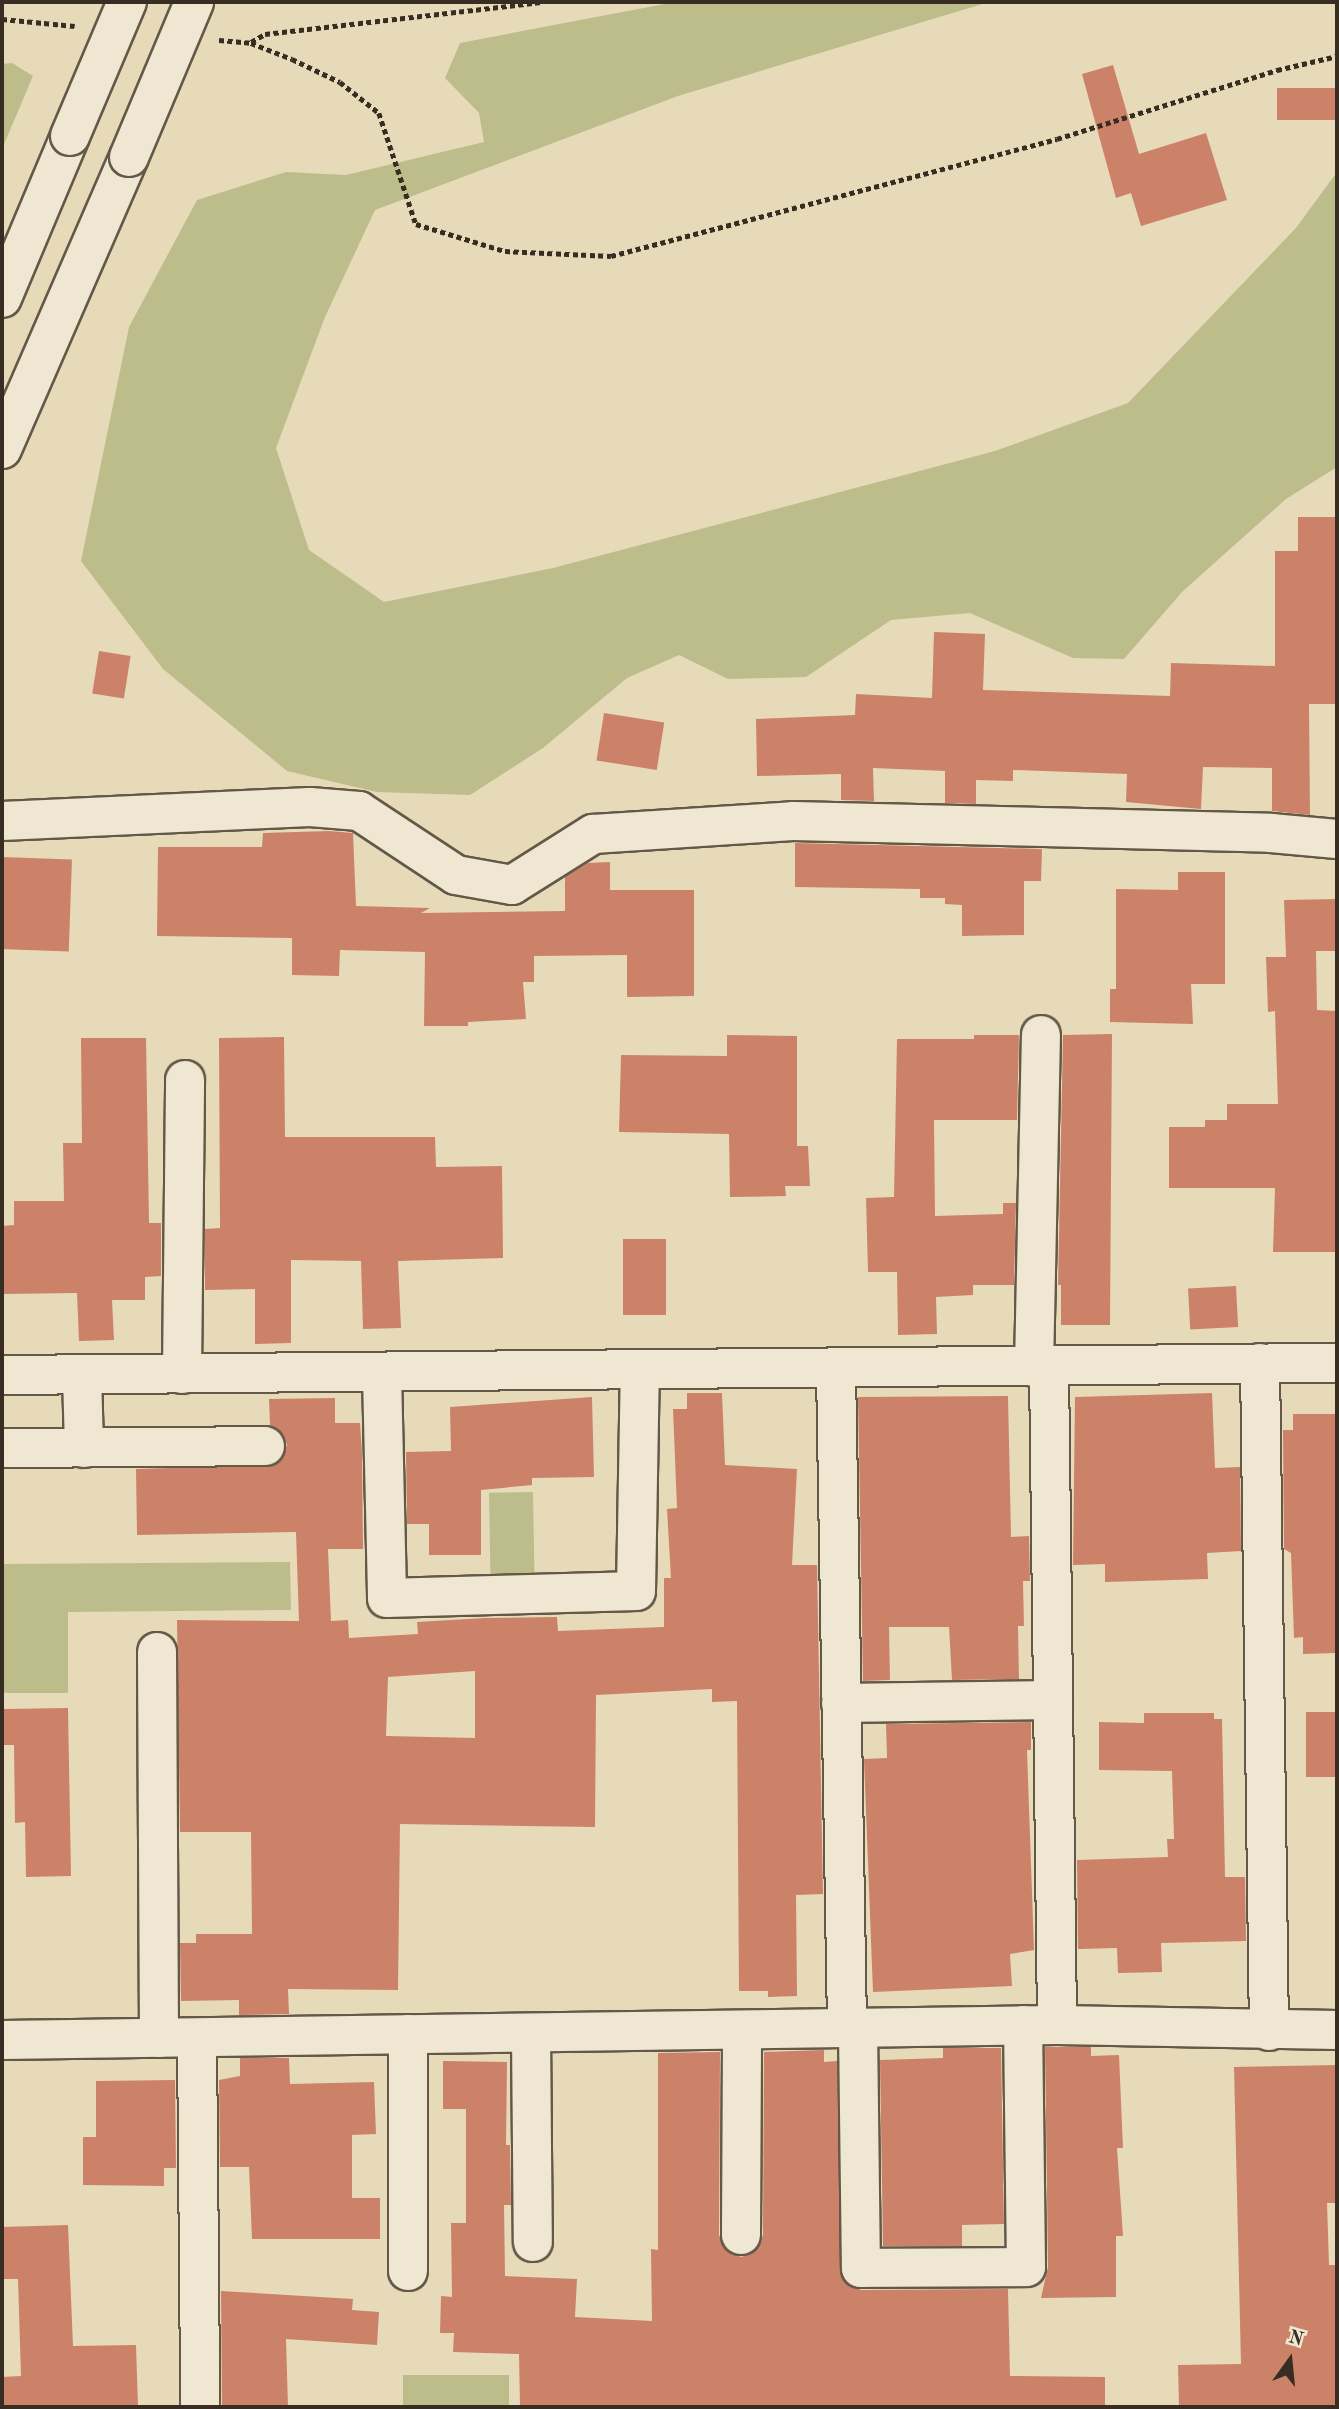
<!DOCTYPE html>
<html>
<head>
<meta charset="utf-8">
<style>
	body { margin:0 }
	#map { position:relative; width:1339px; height:2409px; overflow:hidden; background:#e7dab9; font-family:"Old Standard TT",serif }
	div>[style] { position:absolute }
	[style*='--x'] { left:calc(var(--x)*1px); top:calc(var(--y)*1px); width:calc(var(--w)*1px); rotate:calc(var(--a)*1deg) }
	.green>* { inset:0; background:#bcbd8b; transform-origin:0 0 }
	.building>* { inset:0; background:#cb8269; transform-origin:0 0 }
	.path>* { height:4.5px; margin-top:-2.25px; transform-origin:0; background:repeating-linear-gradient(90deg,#382d23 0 5px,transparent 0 8.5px) }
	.roads { filter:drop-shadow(2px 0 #645848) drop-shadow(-2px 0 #645848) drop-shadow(0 2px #645848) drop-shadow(0 -2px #645848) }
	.minor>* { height:38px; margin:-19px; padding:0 19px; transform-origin:19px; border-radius:19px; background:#efe7d2 }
	.tertiary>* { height:38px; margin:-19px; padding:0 19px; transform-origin:19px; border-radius:19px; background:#efe7d2 }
	.bridges { filter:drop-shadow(2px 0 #645848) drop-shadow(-2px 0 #645848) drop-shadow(0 2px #645848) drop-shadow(0 -2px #645848) }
	.tertiary-bridge>* { height:38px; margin:-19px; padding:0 19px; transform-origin:19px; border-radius:19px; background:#efe7d2 }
	span { translate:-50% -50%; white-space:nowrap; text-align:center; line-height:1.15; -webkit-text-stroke:5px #efe7d2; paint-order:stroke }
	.frame { position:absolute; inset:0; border:4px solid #382d23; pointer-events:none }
	.north { position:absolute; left:1255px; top:2325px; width:70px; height:70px; -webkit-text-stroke:5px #efe7d2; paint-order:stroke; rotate:15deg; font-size:19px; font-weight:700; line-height:28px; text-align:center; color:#382d23 }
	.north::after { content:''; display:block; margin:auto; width:24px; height:32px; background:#382d23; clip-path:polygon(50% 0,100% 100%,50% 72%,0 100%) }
</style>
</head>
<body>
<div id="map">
	<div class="green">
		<div style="clip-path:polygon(675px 2px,989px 2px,678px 96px,375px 210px,325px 317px,276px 448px,309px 550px,384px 602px,553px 568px,995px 451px,1128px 403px,1296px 228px,1337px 172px,1337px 467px,1286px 499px,1182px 592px,1124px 659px,1073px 658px,970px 613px,891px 620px,806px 677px,728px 679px,679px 655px,627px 678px,543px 748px,470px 795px,377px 792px,287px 771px,163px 669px,81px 561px,129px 327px,197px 200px,286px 172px,346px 175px,484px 142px,479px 113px,445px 78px,460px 43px)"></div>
		<div style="clip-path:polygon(12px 63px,33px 76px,2px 149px,2px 64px)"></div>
		<div style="left:533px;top:1492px;width:83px;height:44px;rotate:89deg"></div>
		<div style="clip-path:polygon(290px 1562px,291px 1610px,68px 1612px,68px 1693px,2px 1693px,2px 1564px)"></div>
		<div style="left:403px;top:2375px;width:106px;height:32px"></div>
	</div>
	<div class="building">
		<div style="clip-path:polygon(1113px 65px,1139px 154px,1206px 133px,1227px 200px,1141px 226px,1131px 193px,1116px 198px,1082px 74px)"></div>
		<div style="left:1337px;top:88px;width:32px;height:60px;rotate:90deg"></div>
		<div style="clip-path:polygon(1298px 517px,1337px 517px,1337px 704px,1309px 704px,1310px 815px,1272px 811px,1272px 768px,1203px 767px,1201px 809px,1126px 802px,1127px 774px,1013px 770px,1013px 781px,976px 780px,976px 804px,945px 803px,945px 771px,873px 768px,874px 801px,841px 800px,841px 774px,757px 776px,756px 719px,855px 715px,856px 694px,932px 698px,934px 632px,985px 634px,983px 690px,1170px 696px,1171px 663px,1275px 666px,1275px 551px,1298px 551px)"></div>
		<div style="left:99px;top:651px;width:32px;height:43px;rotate:9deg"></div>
		<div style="left:604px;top:713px;width:61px;height:48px;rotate:9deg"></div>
		<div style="clip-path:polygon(329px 831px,353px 833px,356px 906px,430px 908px,421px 913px,565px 911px,565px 877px,588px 863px,610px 862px,610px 890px,694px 890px,694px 996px,627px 997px,627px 955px,534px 956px,534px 982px,523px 982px,526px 1019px,468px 1022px,468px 1026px,424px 1026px,425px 952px,340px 950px,339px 976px,292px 975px,292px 938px,157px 936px,158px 847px,262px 847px,263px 833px)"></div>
		<div style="clip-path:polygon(795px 843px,1042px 849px,1041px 881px,1024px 881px,1024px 935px,962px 936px,962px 905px,945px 904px,945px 898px,920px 898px,920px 889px,795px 887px)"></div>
		<div style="left:2px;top:857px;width:70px;height:92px;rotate:2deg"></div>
		<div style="clip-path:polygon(1178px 872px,1225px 872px,1225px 984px,1191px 984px,1193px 1024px,1110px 1022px,1110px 989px,1116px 989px,1116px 889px,1178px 890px)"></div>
		<div style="clip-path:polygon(1337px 899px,1337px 951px,1316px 951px,1317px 1010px,1337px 1011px,1337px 1252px,1273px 1252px,1275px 1188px,1169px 1188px,1169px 1127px,1205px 1127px,1205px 1120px,1227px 1120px,1227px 1104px,1278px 1104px,1275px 1011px,1268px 1012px,1266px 957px,1286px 957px,1284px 900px)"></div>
		<div style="clip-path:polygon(1112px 1034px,1110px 1325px,1061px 1325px,1061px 1285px,1058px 1285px,1063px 1035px)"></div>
		<div style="clip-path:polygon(727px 1035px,797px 1036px,797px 1146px,808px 1146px,810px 1186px,785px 1186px,786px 1196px,730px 1197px,729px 1134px,619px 1132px,621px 1055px,727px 1056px)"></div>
		<div style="clip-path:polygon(974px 1035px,1019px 1035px,1017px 1120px,934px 1120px,935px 1216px,1003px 1214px,1003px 1203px,1016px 1203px,1014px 1285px,973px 1285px,973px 1295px,936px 1297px,937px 1334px,898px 1335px,897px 1272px,868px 1272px,866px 1198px,894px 1197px,897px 1039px,974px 1039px)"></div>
		<div style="clip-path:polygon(284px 1037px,285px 1137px,435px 1137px,436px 1167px,502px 1166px,503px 1258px,398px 1261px,401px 1328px,363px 1329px,361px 1261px,291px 1260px,291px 1343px,255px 1344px,255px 1289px,205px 1290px,205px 1229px,220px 1228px,219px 1038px)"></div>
		<div style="clip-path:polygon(81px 1038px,146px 1038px,149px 1223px,161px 1223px,161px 1276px,145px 1277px,145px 1300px,112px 1300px,114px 1340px,79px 1341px,77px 1293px,2px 1294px,2px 1226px,14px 1225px,14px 1201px,64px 1201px,63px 1143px,82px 1143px)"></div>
		<div style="left:623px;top:1239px;width:43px;height:76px"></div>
		<div style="left:1236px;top:1286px;width:41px;height:48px;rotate:87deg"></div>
		<div style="clip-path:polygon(evenodd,687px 1393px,722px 1393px,725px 1465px,797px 1469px,792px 1565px,817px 1565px,823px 1894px,796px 1895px,797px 1996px,768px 1997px,768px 1991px,739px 1991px,737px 1701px,712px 1702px,712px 1689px,596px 1695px,595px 1827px,400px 1824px,398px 1990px,288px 1989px,289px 2014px,239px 2015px,239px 2000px,181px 2001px,180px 1943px,196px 1943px,196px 1934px,252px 1934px,251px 1832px,180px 1832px,177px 1620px,299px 1621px,296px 1532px,137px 1535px,136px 1469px,275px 1465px,287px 1445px,283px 1434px,270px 1425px,269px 1399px,335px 1398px,335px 1423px,360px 1423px,362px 1453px,363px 1549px,328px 1549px,331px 1621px,348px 1620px,349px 1638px,418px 1634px,417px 1622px,485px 1618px,557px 1617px,558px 1631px,664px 1627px,664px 1578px,671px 1578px,667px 1509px,677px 1508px,673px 1409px,687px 1409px,687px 1393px,475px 1671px,475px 1738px,386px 1736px,388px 1677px,475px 1671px)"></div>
		<div style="clip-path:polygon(1212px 1393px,1215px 1468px,1240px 1467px,1241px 1551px,1207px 1553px,1208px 1579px,1105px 1582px,1105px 1564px,1073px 1565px,1075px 1397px)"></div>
		<div style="clip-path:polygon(1008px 1396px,1011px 1537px,1029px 1536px,1030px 1581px,1023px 1581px,1024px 1626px,1018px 1626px,1019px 1679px,952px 1680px,949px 1627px,889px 1627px,890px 1680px,863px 1681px,858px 1397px)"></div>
		<div style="clip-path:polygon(592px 1397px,594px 1477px,532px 1478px,532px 1485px,481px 1490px,481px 1555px,429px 1555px,429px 1524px,407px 1524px,406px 1452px,451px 1451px,450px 1407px)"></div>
		<div style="clip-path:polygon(1293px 1414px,1337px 1414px,1337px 1653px,1303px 1654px,1303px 1637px,1294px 1638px,1291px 1553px,1284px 1549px,1283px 1430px,1293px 1430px)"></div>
		<div style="clip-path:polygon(68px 1708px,71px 1876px,26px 1877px,25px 1822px,15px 1823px,14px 1745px,3px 1745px,3px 1709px)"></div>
		<div style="left:1306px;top:1712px;width:31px;height:65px"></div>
		<div style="clip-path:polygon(1144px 1713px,1214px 1713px,1214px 1719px,1222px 1719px,1225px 1877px,1245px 1877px,1246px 1941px,1161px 1943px,1162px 1972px,1118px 1973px,1117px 1948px,1078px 1949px,1077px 1860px,1168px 1857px,1167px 1839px,1174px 1839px,1172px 1771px,1099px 1770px,1099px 1722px,1144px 1723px)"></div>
		<div style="clip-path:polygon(1031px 1722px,1031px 1750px,1027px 1750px,1034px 1950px,1010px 1954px,1012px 1986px,873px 1992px,864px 1759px,887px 1758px,886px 1724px)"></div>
		<div style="clip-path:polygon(1045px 2047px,1091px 2047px,1091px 2056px,1119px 2055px,1123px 2148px,1117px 2148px,1123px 2236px,1116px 2236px,1116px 2297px,1041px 2298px,1048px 2267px)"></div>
		<div style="clip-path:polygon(943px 2048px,1001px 2048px,1004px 2224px,962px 2225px,962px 2246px,883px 2246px,880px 2060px,943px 2058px)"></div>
		<div style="clip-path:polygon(824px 2050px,824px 2062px,837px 2061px,843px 2280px,861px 2290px,1008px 2289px,1010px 2376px,1105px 2377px,1105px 2407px,520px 2407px,519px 2354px,453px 2352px,454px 2333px,440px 2333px,441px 2296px,452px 2297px,451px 2223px,466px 2223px,466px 2109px,443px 2109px,443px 2061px,507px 2062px,506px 2145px,510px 2145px,511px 2205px,504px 2205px,505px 2276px,577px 2279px,575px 2317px,652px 2321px,651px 2249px,658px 2250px,658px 2053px,720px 2052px,719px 2235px,729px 2253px,742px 2257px,759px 2247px,763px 2235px,764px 2052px)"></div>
		<div style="clip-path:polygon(240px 2058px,289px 2058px,290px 2084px,374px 2082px,376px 2134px,352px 2135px,352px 2198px,380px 2198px,380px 2239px,252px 2239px,249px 2167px,220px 2167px,219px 2080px,240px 2076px)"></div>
		<div style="clip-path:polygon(1337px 2065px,1336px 2203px,1327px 2203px,1329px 2265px,1337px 2265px,1337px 2407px,1179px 2407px,1178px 2365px,1241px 2364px,1234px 2067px)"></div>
		<div style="clip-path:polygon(175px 2080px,176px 2168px,164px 2168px,164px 2186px,83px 2185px,83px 2137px,96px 2137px,96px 2081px)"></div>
		<div style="clip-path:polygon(68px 2225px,73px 2346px,136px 2345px,138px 2407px,2px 2407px,2px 2377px,21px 2376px,18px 2279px,2px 2279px,2px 2227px)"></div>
		<div style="clip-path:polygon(221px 2291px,353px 2299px,352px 2310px,379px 2312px,377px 2345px,286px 2339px,288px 2407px,222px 2407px)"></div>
	</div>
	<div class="path">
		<div style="--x:2;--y:19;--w:73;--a:5.5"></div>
		<div style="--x:219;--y:40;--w:32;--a:5"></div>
		<div style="--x:251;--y:43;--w:44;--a:21.3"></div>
		<div style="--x:292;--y:59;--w:53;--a:25.6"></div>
		<div style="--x:340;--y:82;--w:50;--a:38.5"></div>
		<div style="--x:379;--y:113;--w:117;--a:71.6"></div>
		<div style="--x:416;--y:224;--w:93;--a:16.9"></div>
		<div style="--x:505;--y:251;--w:106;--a:2.7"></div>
		<div style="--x:611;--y:256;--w:461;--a:-14.7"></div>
		<div style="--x:1057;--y:139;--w:231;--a:-17.4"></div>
		<div style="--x:1277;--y:70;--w:62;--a:-13.1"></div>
		<div style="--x:251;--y:42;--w:16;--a:-30"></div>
		<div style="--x:265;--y:34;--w:280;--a:-6.6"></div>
	</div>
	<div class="roads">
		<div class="minor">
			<div style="--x:2;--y:821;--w:308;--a:-2.6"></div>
			<div style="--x:310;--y:807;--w:49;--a:4.7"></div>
			<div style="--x:359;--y:811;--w:116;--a:33.4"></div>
			<div style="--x:456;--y:875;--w:57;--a:10.1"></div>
			<div style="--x:512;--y:885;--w:96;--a:-32.2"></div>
			<div style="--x:593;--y:834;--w:200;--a:-3.7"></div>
			<div style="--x:793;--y:821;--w:478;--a:1.4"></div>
			<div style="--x:1271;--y:833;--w:66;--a:5.2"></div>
			<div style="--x:1260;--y:1363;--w:668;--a:89.23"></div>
			<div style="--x:1034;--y:1367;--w:332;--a:-88.8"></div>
			<div style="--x:1049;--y:1367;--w:658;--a:89.3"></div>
			<div style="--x:836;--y:1369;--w:659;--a:89.04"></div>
			<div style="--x:182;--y:1374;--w:294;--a:-89.4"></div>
			<div style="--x:382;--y:1374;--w:224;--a:88.7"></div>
			<div style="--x:387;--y:1598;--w:249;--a:-1.6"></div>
			<div style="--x:636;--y:1591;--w:220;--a:-89"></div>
			<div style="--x:2;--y:1375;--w:1335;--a:-0.52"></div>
			<div style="--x:82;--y:1375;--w:73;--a:88.4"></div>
			<div style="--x:2;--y:1448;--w:263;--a:-0.4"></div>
			<div style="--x:157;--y:1652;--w:386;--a:89.7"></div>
			<div style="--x:841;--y:1703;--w:212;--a:-0.8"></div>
			<div style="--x:858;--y:2028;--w:240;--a:89.3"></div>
			<div style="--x:861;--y:2268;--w:165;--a:-0.3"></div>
			<div style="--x:1026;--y:2267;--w:242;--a:-90.7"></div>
			<div style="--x:531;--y:2033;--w:209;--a:89.5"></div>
			<div style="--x:197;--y:2038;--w:369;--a:89.5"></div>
			<div style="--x:2;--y:2040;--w:1055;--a:-0.81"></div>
			<div style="--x:1057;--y:2025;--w:280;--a:1"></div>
			<div style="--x:741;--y:2235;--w:205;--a:-89.7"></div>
			<div style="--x:408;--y:2271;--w:237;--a:-90"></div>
		</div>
		<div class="tertiary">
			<div style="--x:2;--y:298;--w:176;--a:-67.2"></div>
			<div style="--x:2;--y:449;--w:318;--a:-66.5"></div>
		</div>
	</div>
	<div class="bridges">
		<div class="tertiary-bridge">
			<div style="--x:70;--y:136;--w:146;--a:-67"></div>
			<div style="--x:129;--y:157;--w:168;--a:-67.2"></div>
		</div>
	</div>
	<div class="frame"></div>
	<div class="north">N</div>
</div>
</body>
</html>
